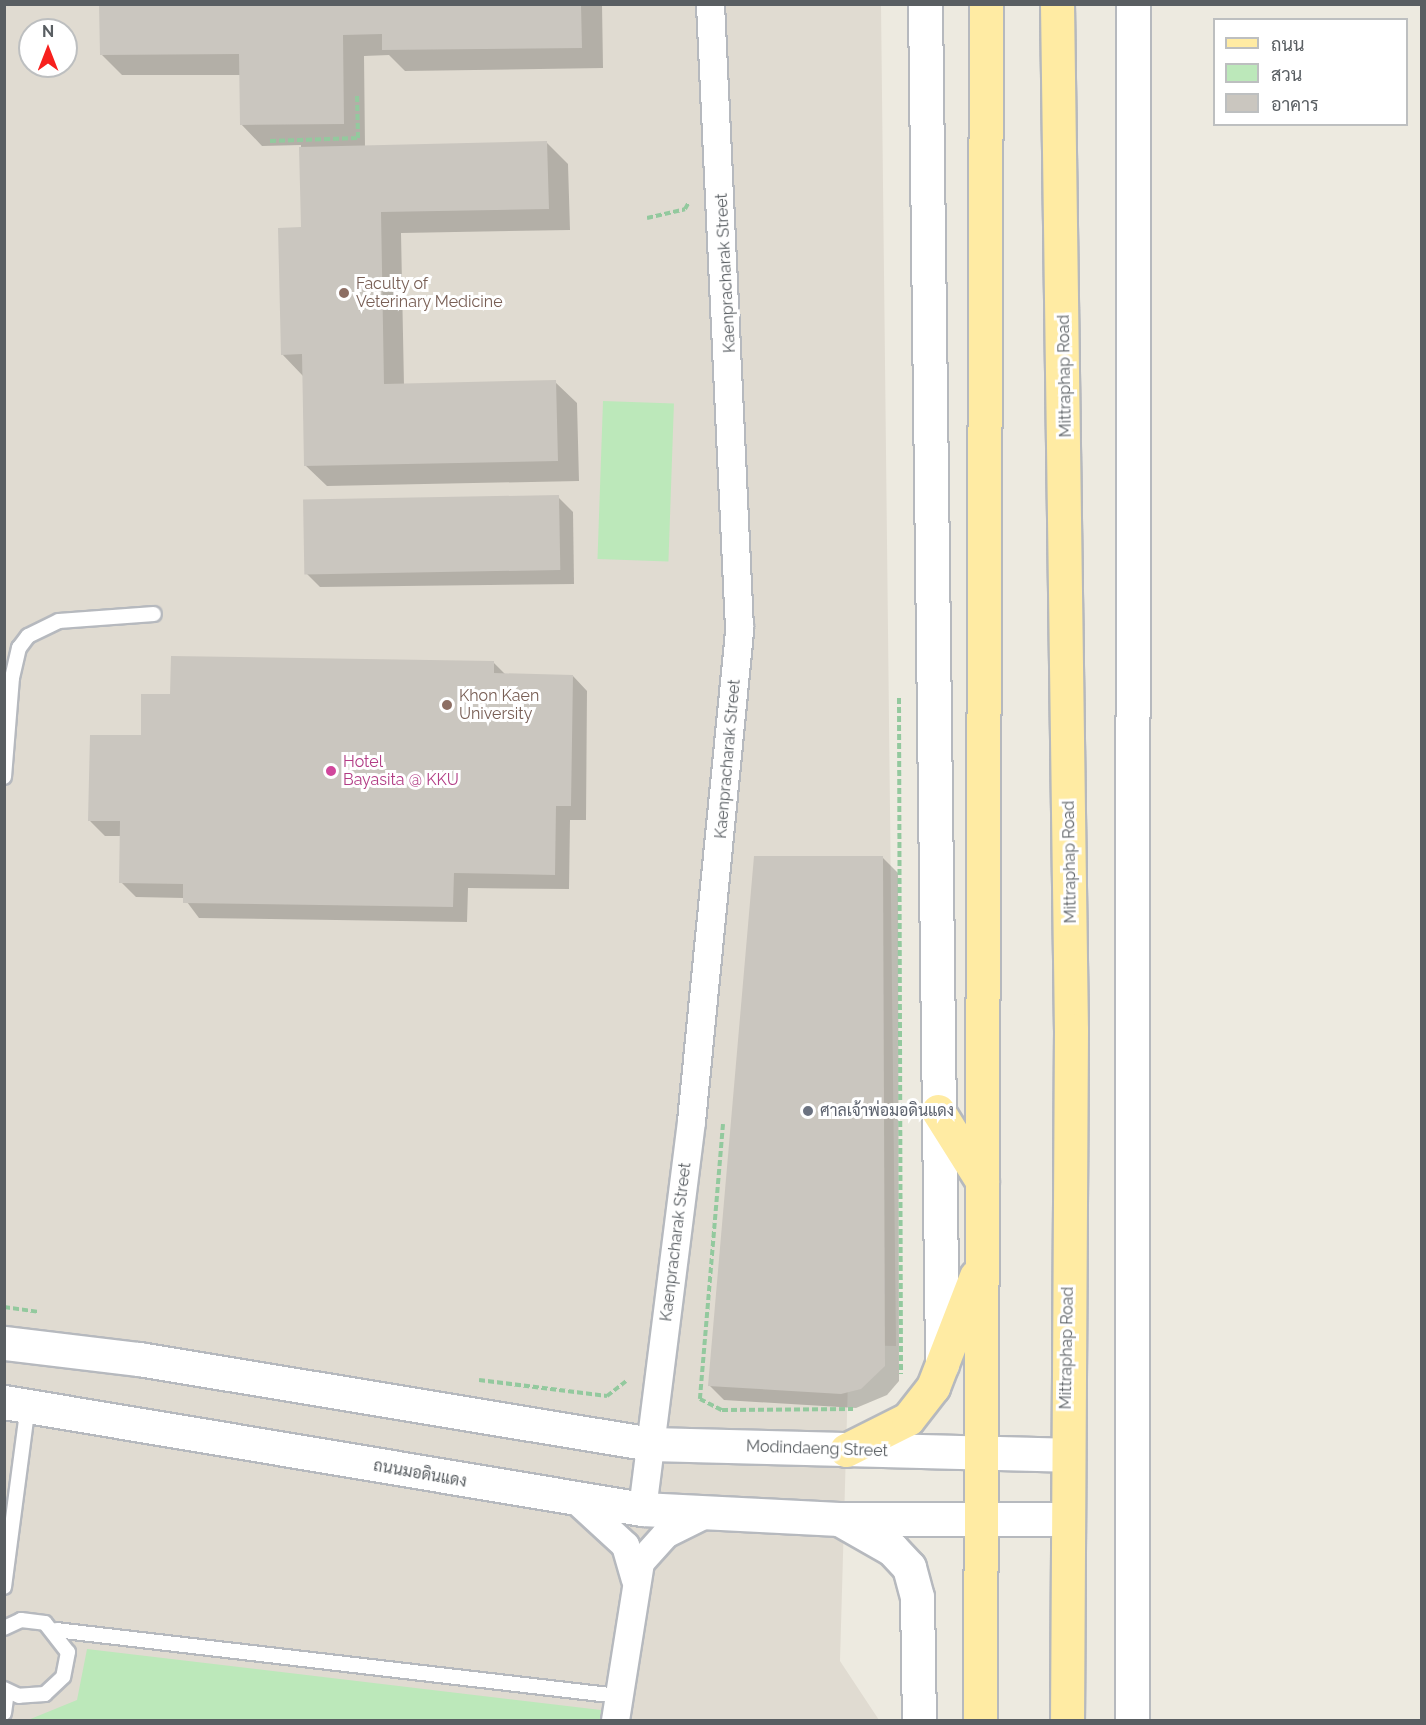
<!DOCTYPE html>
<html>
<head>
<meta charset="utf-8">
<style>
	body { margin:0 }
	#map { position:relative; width:1426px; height:1725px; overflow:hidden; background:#edeae0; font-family:Raleway,Sarabun,sans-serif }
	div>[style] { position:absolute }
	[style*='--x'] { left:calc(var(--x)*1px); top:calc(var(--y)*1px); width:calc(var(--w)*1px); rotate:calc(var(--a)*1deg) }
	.education>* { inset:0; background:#e0dbd1 }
	.green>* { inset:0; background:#bce8ba; transform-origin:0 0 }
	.shadow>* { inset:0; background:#0003 }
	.building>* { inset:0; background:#cac6bf; transform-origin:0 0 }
	.path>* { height:4px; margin-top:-2px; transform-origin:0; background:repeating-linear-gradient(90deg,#93c99e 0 6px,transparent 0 9px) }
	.roads { filter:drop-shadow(2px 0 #b6b9be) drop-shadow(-2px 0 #b6b9be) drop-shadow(0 2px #b6b9be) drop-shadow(0 -2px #b6b9be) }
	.lane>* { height:14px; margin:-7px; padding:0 7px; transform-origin:7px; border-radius:7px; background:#fff }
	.street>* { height:27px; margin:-13.5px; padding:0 13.5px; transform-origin:13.5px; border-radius:13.5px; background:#fff }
	.secondary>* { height:33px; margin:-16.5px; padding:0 16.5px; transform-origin:16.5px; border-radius:16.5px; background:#fff }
	.primary>* { height:33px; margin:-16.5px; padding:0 16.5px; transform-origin:16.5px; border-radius:16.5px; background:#ffeba3 }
	.dots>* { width:16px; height:16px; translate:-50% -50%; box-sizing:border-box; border:3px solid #fff; border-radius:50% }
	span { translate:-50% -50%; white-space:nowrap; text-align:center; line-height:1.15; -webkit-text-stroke:6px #fff; paint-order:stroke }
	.street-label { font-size:16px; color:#595e62 }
	.education-label { font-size:16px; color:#785e54 }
	.left { translate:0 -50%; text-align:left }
	.hotel-label { font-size:16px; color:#b23c85 }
	.worship-label { font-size:16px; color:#5b616d }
	.frame { position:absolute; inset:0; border:6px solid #595e62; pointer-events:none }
	.legend { position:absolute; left:1213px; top:18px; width:195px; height:108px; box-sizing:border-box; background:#fff; border:2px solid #bdbfc0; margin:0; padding:8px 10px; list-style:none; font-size:18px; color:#595e62 }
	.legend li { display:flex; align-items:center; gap:12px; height:30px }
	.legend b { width:30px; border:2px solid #bdbfc0 }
	.north { position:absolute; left:18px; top:18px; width:60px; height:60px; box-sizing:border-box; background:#fff; border:2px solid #bdbfc0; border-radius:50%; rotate:0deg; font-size:16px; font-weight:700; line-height:24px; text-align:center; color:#595e62 }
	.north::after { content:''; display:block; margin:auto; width:21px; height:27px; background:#f7201d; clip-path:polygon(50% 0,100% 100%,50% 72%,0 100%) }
</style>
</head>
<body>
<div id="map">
	<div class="education">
		<div style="clip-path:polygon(evenodd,5px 5px,881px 5px,896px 1346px,849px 1345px,840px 1661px,879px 1720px,5px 1720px,5px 5px,30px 30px,66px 30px,66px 66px,30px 66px,30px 30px)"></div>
	</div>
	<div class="green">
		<div style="left:603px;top:401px;width:71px;height:158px;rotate:2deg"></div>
		<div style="clip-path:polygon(87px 1649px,601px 1710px,600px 1720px,28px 1720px,77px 1700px)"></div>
	</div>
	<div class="shadow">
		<div style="clip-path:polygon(101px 4px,602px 4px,603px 68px,405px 71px,389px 55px,364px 56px,365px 147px,547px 143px,568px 164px,570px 230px,401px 233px,404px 385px,555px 382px,577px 403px,579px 481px,327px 486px,305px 465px,303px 376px,282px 354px,302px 228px,301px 145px,262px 146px,241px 124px,241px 75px,122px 75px,101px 54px)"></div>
		<div style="clip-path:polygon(558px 497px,573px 512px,574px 584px,320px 587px,305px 572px)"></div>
		<div style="clip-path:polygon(493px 662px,506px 675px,573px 676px,587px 691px,586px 820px,570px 820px,569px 889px,468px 888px,467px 922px,199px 918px,184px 898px,136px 897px,121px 882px,121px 836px,105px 836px,90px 821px,172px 696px)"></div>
		<div style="clip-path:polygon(883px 858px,898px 873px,899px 1381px,887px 1395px,856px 1408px,724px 1400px,709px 1385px)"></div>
	</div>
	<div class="building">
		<div style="clip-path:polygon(99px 4px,581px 4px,582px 48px,382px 50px,382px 34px,343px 35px,344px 124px,240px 125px,239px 54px,100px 55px)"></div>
		<div style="clip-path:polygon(547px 141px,549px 209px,381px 212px,384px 384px,556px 380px,558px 461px,304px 466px,302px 354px,281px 355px,278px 228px,301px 227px,299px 147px)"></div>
		<div style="left:559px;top:495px;width:75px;height:256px;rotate:89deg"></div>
		<div style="clip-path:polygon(171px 656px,494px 661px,494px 673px,573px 675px,571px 806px,556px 806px,555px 875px,454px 873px,453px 907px,183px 903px,183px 884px,119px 883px,120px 821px,88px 821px,90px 735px,141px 735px,141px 694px,170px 694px)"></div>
		<div style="clip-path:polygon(754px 856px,883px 856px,885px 1366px,861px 1389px,841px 1394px,708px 1386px)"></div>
	</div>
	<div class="path">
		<div style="--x:270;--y:141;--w:88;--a:-2"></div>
		<div style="--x:358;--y:138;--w:44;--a:-91.3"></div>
		<div style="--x:647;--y:218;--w:39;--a:-13"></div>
		<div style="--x:685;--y:209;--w:8;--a:-60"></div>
		<div style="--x:899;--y:698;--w:676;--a:89.83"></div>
		<div style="--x:723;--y:1124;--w:276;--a:94.8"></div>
		<div style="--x:700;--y:1399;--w:25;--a:27"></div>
		<div style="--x:722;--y:1410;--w:131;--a:-0.4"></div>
		<div style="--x:4;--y:1307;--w:35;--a:8"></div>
		<div style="--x:479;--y:1380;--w:129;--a:7.1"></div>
		<div style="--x:607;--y:1396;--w:24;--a:-38"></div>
	</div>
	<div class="roads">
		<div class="lane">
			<div style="--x:4;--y:777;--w:99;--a:-85.4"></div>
			<div style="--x:12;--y:678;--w:31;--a:-77"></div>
			<div style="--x:19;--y:648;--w:15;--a:-53"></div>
			<div style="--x:28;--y:636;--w:34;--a:-26"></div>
			<div style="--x:59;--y:621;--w:95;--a:-4.2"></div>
			<div style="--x:4;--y:1587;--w:184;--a:-82.5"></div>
			<div style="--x:4;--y:1628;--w:19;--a:-25"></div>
			<div style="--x:21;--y:1620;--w:24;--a:7"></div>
			<div style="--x:45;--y:1623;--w:37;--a:52"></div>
			<div style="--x:68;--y:1652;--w:25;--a:101"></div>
			<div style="--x:63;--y:1677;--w:25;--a:137"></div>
			<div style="--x:45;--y:1694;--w:26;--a:176"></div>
			<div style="--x:19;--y:1696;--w:17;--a:-155"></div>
			<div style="--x:56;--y:1630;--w:566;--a:6.7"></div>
			<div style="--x:4;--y:1713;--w:22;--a:-82"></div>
		</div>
		<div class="street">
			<div style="--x:575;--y:1499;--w:68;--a:42.6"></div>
			<div style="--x:625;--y:1545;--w:35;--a:74"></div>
			<div style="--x:642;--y:1509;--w:391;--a:-82.8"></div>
			<div style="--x:691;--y:1121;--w:495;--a:-84.4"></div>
			<div style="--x:739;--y:628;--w:625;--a:-92.66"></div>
			<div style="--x:615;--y:1720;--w:160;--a:-81"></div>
			<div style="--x:640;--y:1562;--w:38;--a:-48"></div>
			<div style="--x:665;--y:1534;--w:49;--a:-26.6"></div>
		</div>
		<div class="secondary">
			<div style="--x:925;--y:4;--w:1360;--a:89.28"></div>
			<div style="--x:4;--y:1343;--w:136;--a:6.8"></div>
			<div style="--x:139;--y:1359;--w:519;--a:9.43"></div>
			<div style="--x:651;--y:1444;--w:415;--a:1.5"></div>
			<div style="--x:4;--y:1402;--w:647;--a:9.52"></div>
			<div style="--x:642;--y:1509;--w:197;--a:2.9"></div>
			<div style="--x:839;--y:1519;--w:229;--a:0"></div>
			<div style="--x:839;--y:1519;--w:61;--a:29.5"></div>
			<div style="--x:892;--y:1549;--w:25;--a:47"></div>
			<div style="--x:909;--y:1567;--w:31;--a:75"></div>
			<div style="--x:917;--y:1597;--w:123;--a:89.1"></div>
			<div style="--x:1132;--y:1720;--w:1716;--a:-89.97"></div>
		</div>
		<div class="primary">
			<div style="--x:1057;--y:4;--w:1026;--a:89.22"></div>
			<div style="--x:1071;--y:1030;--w:690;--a:90.33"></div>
			<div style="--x:938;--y:1111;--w:83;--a:57.8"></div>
			<div style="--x:846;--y:1450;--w:69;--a:-26.6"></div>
			<div style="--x:908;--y:1419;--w:41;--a:-52"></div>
			<div style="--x:933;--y:1387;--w:119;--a:-68.8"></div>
			<div style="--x:980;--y:1720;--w:1716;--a:-89.8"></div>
		</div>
	</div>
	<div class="dots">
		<div style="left:344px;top:293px;background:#8d6e63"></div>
		<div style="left:447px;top:705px;background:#8d6e63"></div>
		<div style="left:331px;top:771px;background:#d1479c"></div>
		<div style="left:808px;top:1111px;background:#6b7280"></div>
	</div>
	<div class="street-label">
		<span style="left:726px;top:273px;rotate:-93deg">Kaenpracharak Street</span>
		<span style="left:1065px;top:376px;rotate:-91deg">Mittraphap Road</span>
		<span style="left:728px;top:759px;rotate:-85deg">Kaenpracharak Street</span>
		<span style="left:1070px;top:862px;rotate:-91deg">Mittraphap Road</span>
		<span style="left:676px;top:1242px;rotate:-83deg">Kaenpracharak Street</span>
		<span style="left:1067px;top:1348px;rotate:-89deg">Mittraphap Road</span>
		<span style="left:817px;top:1449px;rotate:2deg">Modindaeng Street</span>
		<span style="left:420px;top:1474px;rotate:10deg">ถนนมอดินแดง</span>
	</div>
	<div class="education-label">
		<span class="left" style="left:356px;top:293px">Faculty of<br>Veterinary Medicine</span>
		<span class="left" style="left:459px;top:705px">Khon Kaen<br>University</span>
	</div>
	<div class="hotel-label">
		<span class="left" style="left:343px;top:771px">Hotel<br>Bayasita @ KKU</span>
	</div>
	<div class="worship-label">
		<span class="left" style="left:820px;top:1111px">ศาลเจ้าพ่อมอดินแดง</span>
	</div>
	<div class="frame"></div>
	<ul class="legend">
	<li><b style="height:8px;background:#ffeba3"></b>ถนน</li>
	<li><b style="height:16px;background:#bce8ba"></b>สวน</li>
	<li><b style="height:16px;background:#cac6bf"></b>อาคาร</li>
	</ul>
	<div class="north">N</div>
</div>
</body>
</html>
